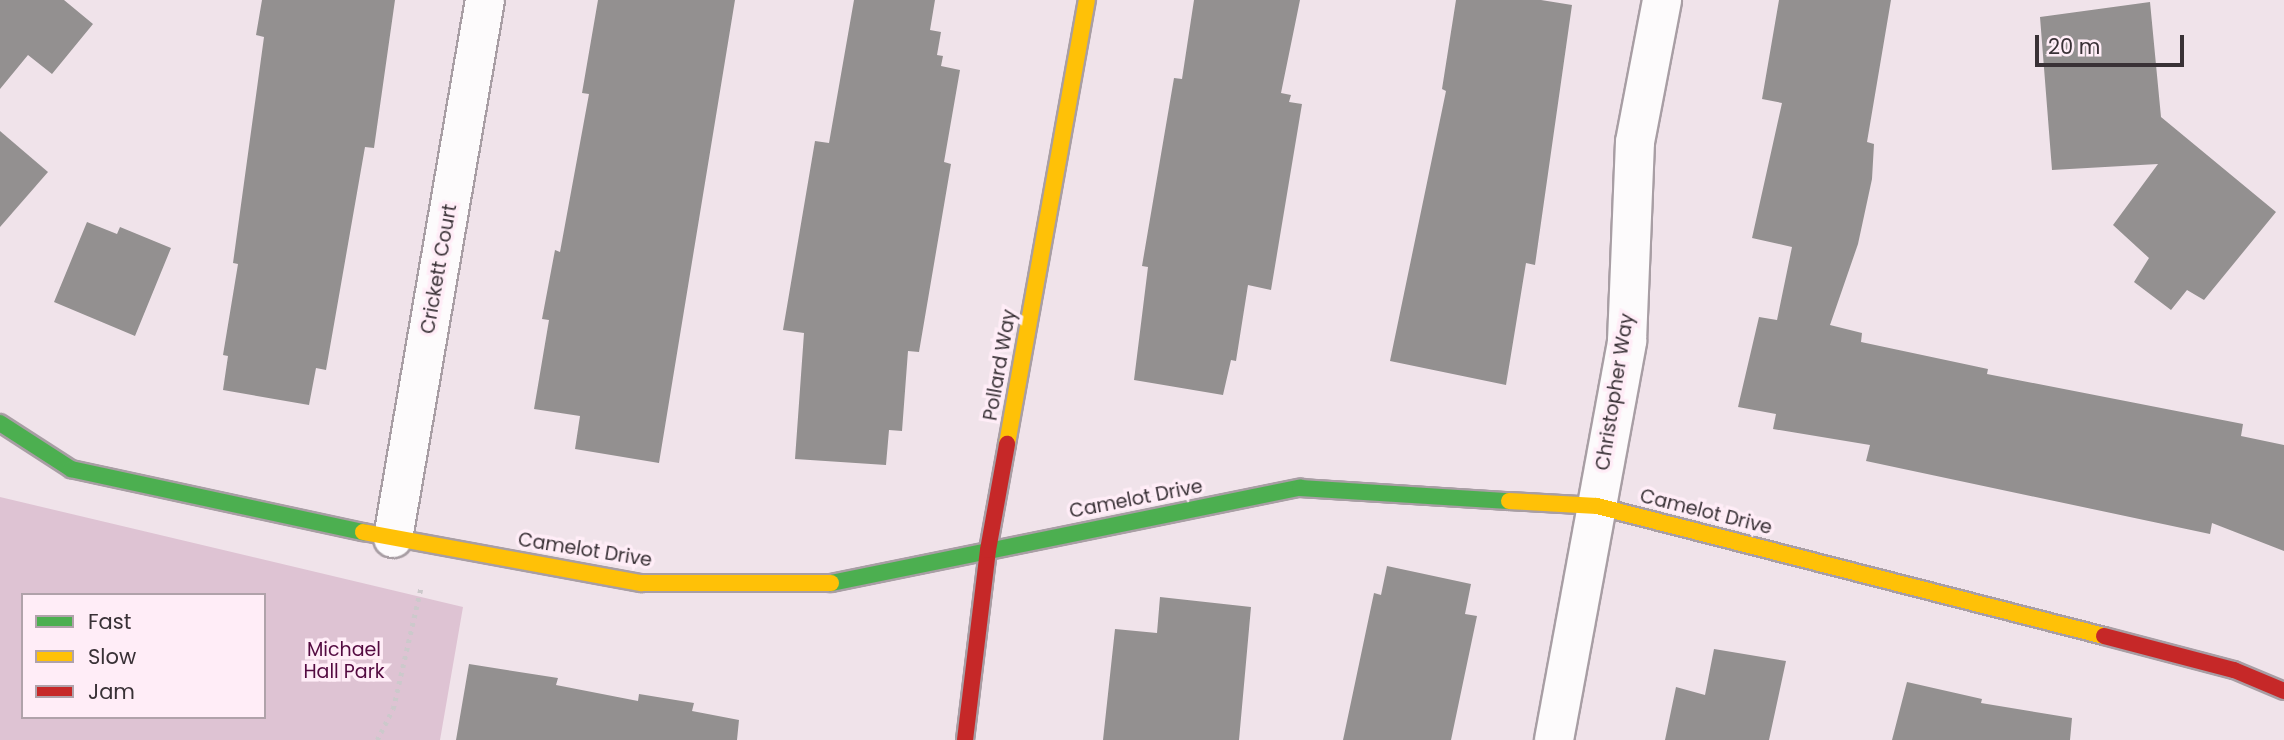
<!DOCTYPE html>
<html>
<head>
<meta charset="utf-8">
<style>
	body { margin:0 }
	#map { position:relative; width:2284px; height:740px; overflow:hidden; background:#f0e3ea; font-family:Poppins,sans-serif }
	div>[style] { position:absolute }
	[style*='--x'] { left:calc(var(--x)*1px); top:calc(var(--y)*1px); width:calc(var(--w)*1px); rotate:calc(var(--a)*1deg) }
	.green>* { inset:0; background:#dec3d3 }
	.building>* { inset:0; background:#939090 }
	.path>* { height:4.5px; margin-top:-2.25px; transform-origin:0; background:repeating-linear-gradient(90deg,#ccc9cb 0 3.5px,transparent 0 8.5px) }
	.roads { filter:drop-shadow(2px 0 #a89ea4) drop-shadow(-2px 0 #a89ea4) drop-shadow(0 2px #a89ea4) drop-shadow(0 -2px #a89ea4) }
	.street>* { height:38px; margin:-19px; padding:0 19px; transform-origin:19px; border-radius:19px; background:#fdfbfc }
	.fast>* { height:16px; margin:-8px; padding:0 8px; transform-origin:8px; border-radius:8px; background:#4caf50 }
	.slow>* { height:16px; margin:-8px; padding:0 8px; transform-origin:8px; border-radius:8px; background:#ffc107 }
	.jam>* { height:16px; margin:-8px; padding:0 8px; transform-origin:8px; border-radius:8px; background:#c62828 }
	span { translate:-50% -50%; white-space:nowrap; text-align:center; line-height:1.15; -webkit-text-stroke:7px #ffedf7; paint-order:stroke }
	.street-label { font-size:19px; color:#393136 }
	.park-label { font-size:19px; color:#530a40 }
	.legend { position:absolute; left:21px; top:593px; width:245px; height:126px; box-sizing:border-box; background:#ffedf7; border:2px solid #b0a2aa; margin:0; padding:9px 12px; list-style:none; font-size:21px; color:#393136 }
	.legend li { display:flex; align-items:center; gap:14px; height:35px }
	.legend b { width:35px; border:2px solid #b0a2aa }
	.scale { position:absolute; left:2035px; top:35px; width:149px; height:32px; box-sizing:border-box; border:4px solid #393136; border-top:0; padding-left:9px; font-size:21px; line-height:24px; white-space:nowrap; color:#393136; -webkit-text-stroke:5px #ffedf7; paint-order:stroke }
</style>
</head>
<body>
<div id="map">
	<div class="green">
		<div style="clip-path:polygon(evenodd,0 497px,463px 607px,440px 740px,0 740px,0 497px,23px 595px,264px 595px,264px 717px,23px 717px,23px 595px)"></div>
	</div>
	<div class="building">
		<div style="clip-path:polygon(0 0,64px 0,93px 24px,52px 74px,28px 55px,0 89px)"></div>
		<div style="clip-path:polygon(262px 0,395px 0,374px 148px,365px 147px,326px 370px,316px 368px,309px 405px,223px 390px,228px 356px,223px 355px,238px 264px,233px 263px,264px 37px,256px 35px)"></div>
		<div style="clip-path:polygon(598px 0,735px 0,659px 463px,575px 449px,580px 416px,534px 409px,549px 320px,542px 319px,555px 250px,560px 252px,589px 94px,582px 93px)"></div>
		<div style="clip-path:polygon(854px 0,935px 0,930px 30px,941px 32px,937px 55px,943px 56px,941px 66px,960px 70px,944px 162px,951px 164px,919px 352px,908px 351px,902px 431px,889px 430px,886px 465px,795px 459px,804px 333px,783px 330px,815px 141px,829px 143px)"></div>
		<div style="clip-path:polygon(1194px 0,1300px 0,1281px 93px,1291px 95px,1289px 102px,1302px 104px,1271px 290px,1248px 285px,1236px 361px,1231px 360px,1223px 395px,1134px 380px,1148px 267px,1142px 266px,1174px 78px,1182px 79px)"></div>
		<div style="clip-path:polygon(1456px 0,1541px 0,1572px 5px,1535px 265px,1526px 263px,1506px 385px,1390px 361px,1446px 91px,1442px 89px)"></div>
		<div style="clip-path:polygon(1779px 0,1891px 0,1867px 142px,1874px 144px,1872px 179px,1858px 244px,1830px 325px,1862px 333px,1861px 342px,1988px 369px,1987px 374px,2243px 424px,2241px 436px,2284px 445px,2284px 551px,2212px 523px,2210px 534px,1866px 461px,1870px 445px,1773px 429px,1776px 414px,1738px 407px,1759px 317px,1777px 320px,1792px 247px,1752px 238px,1782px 103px,1762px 99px)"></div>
		<div style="clip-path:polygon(2150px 2px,2161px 117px,2276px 212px,2204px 300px,2187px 290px,2171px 310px,2134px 282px,2149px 258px,2113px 225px,2158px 164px,2052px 170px,2040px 17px)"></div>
		<div style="clip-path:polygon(0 131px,48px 172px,0 227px)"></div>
		<div style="clip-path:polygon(87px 222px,117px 234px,120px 227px,171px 248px,135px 336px,54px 302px)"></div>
		<div style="clip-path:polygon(1387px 566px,1471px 584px,1465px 614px,1477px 616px,1451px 740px,1343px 740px,1374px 593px,1381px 595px)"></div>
		<div style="clip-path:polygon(1160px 597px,1251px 607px,1239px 740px,1103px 740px,1115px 629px,1157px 633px)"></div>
		<div style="clip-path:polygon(1714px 649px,1786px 661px,1769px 740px,1665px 740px,1676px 687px,1705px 695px)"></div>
		<div style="clip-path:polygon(469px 664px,558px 678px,556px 685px,638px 701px,639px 694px,694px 703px,692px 711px,739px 720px,737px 740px,456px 740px)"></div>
		<div style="clip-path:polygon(1907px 682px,1982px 699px,1981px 703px,2072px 718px,2070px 740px,1892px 740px)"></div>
	</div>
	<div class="path">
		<div style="--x:377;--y:740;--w:35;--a:-63"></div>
		<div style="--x:393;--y:709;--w:125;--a:-77.1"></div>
	</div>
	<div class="roads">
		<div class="street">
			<div style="--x:393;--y:538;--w:546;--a:-80.3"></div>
			<div style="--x:1554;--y:740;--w:406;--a:-79.6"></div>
			<div style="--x:1627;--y:341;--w:199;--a:-87.7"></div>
			<div style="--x:1635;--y:142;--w:145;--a:-79.2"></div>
		</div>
		<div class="fast">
			<div style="--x:0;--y:423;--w:85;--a:32.9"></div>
			<div style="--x:71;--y:469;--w:299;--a:12.2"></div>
			<div style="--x:831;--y:583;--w:479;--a:-11.5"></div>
			<div style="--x:1300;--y:488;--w:209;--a:3.6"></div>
		</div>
		<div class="slow">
			<div style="--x:1007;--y:444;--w:451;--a:-79.8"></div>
			<div style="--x:1509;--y:501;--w:88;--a:3.3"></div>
			<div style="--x:1597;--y:506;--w:523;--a:14.38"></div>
			<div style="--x:363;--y:532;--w:284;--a:10.4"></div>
			<div style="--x:642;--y:583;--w:189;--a:0"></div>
		</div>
		<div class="jam">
			<div style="--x:2104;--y:636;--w:134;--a:14.7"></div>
			<div style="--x:2234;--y:670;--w:54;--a:22.8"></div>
			<div style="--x:965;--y:740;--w:191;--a:-83.1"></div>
			<div style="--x:988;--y:550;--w:108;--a:-79.8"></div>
		</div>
	</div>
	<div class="street-label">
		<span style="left:439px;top:269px;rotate:-80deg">Crickett Court</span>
		<span style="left:1000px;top:365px;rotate:-80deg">Pollard Way</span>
		<span style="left:1615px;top:392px;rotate:-81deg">Christopher Way</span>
		<span style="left:1136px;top:499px;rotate:-11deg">Camelot Drive</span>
		<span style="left:1706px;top:512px;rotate:14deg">Camelot Drive</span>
		<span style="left:585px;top:550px;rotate:9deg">Camelot Drive</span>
	</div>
	<div class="park-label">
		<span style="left:344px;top:661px">Michael<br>Hall Park</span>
	</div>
	<ul class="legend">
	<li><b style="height:9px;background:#4caf50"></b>Fast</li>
	<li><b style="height:9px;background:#ffc107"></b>Slow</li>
	<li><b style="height:9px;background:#c62828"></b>Jam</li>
	</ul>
	<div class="scale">20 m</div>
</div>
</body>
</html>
